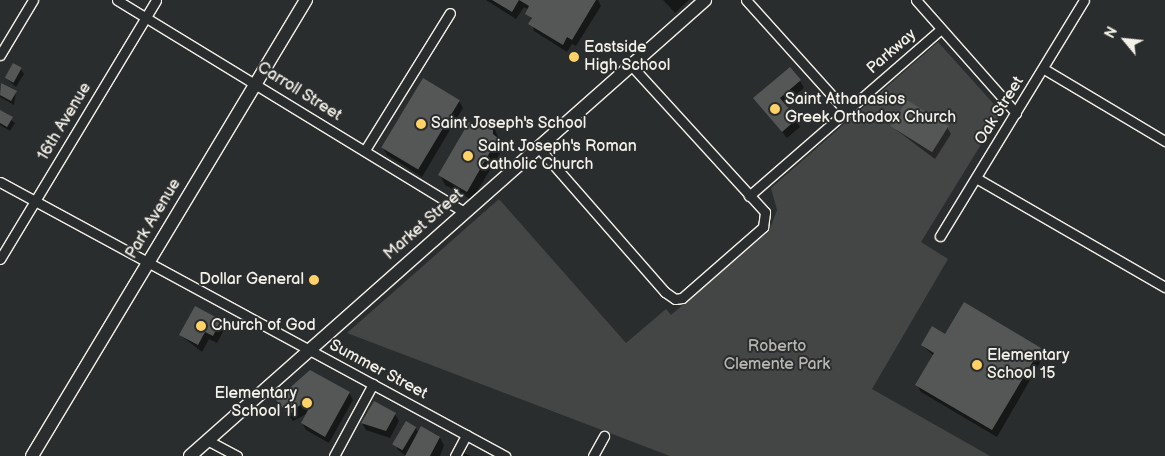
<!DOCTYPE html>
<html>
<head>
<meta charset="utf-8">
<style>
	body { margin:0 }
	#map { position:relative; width:1165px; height:456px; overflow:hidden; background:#2a2d2e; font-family:"Balsamiq Sans",sans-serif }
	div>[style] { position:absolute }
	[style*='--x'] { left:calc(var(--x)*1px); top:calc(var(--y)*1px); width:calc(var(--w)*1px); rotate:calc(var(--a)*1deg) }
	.green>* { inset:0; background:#444645 }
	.shadow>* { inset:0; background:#0007 }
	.building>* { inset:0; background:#555756; transform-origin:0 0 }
	.roads { filter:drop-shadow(1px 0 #f4f1e8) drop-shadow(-1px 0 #f4f1e8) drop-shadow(0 1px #f4f1e8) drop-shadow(0 -1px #f4f1e8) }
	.minor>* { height:9px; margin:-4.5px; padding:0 4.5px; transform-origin:4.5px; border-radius:4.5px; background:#2a2d2e }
	.secondary>* { height:12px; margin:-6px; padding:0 6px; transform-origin:6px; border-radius:6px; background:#2a2d2e }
	.dots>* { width:14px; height:14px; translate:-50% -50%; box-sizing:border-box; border:2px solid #2a2d2e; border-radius:50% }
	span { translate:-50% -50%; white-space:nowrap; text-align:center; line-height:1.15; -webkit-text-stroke:4px #2a2d2e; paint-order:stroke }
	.poi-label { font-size:16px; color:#f4f1e8 }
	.left { translate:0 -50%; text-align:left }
	.right { translate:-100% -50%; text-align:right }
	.street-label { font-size:16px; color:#f4f1e8 }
	.park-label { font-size:16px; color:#b6b5af }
	.north { position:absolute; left:1100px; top:15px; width:50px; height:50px; -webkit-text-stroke:4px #2a2d2e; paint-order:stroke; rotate:298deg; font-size:14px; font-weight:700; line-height:20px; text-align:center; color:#f4f1e8 }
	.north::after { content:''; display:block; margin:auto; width:18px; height:22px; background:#f4f1e8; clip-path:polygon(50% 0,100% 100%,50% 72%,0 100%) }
</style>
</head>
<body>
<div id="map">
	<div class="green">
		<div style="clip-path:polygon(938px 42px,1001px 112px,921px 242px,948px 259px,872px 389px,990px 456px,670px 456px,347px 333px,499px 199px,626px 343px,666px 309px,671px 315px,769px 231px,777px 210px,771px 188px)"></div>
	</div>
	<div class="shadow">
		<div style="clip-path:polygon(486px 0,598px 0,601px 6px,576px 46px,572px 44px,567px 52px,534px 31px,529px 10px,524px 7px,516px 19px)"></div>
		<div style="clip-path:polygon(663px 0,689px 0,675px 13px)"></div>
		<div style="clip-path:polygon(21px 69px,24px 74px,16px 87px,6px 78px)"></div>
		<div style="clip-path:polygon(800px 81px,804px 88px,784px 105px,800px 127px,787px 138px,755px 99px)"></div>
		<div style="clip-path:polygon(1px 84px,16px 92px,14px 105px,0 97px)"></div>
		<div style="clip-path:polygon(459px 101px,463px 108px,422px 177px,387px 155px,383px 148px)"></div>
		<div style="clip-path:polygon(0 111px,15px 123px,10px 131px,0 125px)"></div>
		<div style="clip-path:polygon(492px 123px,503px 148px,472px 200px,445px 185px,440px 175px)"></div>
		<div style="clip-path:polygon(891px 126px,947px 127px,951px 134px,935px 159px)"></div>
		<div style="clip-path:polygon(220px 321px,225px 328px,217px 343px,209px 339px,202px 352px,180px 335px)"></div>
		<div style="clip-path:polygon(945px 336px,1040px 349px,1044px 356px,997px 437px,921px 392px,917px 385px,934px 356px,922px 345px)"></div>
		<div style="clip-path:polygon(349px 392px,353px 400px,329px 443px,306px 430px,302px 423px,308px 413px,293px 421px,277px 400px)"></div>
		<div style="clip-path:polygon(395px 414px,399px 421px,390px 438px,366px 430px,362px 423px)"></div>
		<div style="clip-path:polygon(415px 428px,419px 433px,440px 438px,444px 445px,440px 456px,406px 456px,398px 450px,396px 445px)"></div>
		<div style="clip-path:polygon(464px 453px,471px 456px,463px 456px)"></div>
	</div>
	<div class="building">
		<div style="clip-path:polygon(492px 0,596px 0,572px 40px,567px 37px,563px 45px,528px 24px,532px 18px,525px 14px,529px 6px,519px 0,512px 12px)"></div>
		<div style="left:13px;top:63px;width:10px;height:17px;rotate:29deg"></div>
		<div style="clip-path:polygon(790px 67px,801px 80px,780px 98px,797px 119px,782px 132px,753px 98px)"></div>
		<div style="left:423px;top:78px;width:43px;height:81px;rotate:31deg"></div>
		<div style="clip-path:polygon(1px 83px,17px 91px,11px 101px,0 95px)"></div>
		<div style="left:907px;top:100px;width:49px;height:31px;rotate:32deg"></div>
		<div style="clip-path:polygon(0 110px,13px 117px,7px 127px,0 123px)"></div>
		<div style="clip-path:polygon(485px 118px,493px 122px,493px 134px,498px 138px,467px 192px,438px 175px,469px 122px,476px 126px)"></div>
		<div style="clip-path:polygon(964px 302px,1041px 348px,992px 430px,915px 385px,934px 353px,921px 345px,932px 326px,945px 334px)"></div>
		<div style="clip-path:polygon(195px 306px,221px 320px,213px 336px,205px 332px,198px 345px,179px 335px)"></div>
		<div style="clip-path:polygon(310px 370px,350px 392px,325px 437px,301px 423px,308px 410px,300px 405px,289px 415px,276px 400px)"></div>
		<div style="clip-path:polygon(374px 401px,396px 413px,386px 431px,361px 423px)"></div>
		<div style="left:406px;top:421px;width:12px;height:27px;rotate:31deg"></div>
		<div style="clip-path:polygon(421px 426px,440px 437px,430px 456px,405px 456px)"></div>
	</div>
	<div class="roads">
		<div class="minor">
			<div style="--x:117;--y:0;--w:407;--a:31.4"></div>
			<div style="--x:746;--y:0;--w:151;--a:48"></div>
			<div style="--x:916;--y:0;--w:151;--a:48.5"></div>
			<div style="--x:0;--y:55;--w:64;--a:-59"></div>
			<div style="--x:1044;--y:69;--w:141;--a:30.8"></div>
			<div style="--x:538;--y:147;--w:193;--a:48.8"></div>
			<div style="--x:665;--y:292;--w:12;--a:35"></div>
			<div style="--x:675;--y:299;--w:7;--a:-8"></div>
			<div style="--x:682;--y:298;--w:108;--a:-41.2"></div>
			<div style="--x:763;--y:227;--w:15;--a:-82"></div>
			<div style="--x:765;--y:212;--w:199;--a:-132.4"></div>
			<div style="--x:365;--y:150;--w:161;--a:-58.2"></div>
			<div style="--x:976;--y:178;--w:218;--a:30"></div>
			<div style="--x:0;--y:182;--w:575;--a:28.48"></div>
			<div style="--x:749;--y:196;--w:254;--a:-41"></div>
			<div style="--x:940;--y:236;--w:276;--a:-58.6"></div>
			<div style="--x:0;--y:259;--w:302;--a:-58.9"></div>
			<div style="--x:207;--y:440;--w:34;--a:28"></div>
			<div style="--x:334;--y:456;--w:82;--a:-61.6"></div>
			<div style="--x:455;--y:456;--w:24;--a:-62"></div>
			<div style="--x:593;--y:456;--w:23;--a:-61"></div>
		</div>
		<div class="secondary">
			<div style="--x:32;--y:456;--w:532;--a:-59"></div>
			<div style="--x:190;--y:456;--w:688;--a:-41.52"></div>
		</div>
	</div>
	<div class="dots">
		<div style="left:574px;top:57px;background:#ffd166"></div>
		<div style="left:775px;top:109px;background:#ffd166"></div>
		<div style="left:421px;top:124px;background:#ffd166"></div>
		<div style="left:468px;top:156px;background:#ffd166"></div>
		<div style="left:314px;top:280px;background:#ffd166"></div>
		<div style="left:201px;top:326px;background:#ffd166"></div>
		<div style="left:977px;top:365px;background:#ffd166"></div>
		<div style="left:307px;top:403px;background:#ffd166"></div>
	</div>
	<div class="poi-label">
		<span class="left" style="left:584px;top:57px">Eastside<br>High School</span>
		<span class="left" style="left:785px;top:109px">Saint Athanasios<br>Greek Orthodox Church</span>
		<span class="left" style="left:431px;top:124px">Saint Joseph's School</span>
		<span class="left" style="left:478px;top:156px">Saint Joseph's Roman<br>Catholic Church</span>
		<span class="right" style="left:304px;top:280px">Dollar General</span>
		<span class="left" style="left:211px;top:326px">Church of God</span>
		<span class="left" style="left:987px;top:365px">Elementary<br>School 15</span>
		<span class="right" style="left:297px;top:403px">Elementary<br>School 11</span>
	</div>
	<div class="street-label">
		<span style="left:892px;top:52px;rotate:-41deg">Parkway</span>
		<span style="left:299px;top:92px;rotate:32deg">Carroll Street</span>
		<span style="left:1000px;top:111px;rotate:-58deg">Oak Street</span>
		<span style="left:65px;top:122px;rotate:-59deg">16th Avenue</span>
		<span style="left:154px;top:219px;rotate:-59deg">Park Avenue</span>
		<span style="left:424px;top:225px;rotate:-41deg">Market Street</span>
		<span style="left:378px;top:370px;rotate:28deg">Summer Street</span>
	</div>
	<div class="park-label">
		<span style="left:777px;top:356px">Roberto<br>Clemente Park</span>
	</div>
	<div class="north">N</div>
</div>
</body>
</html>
